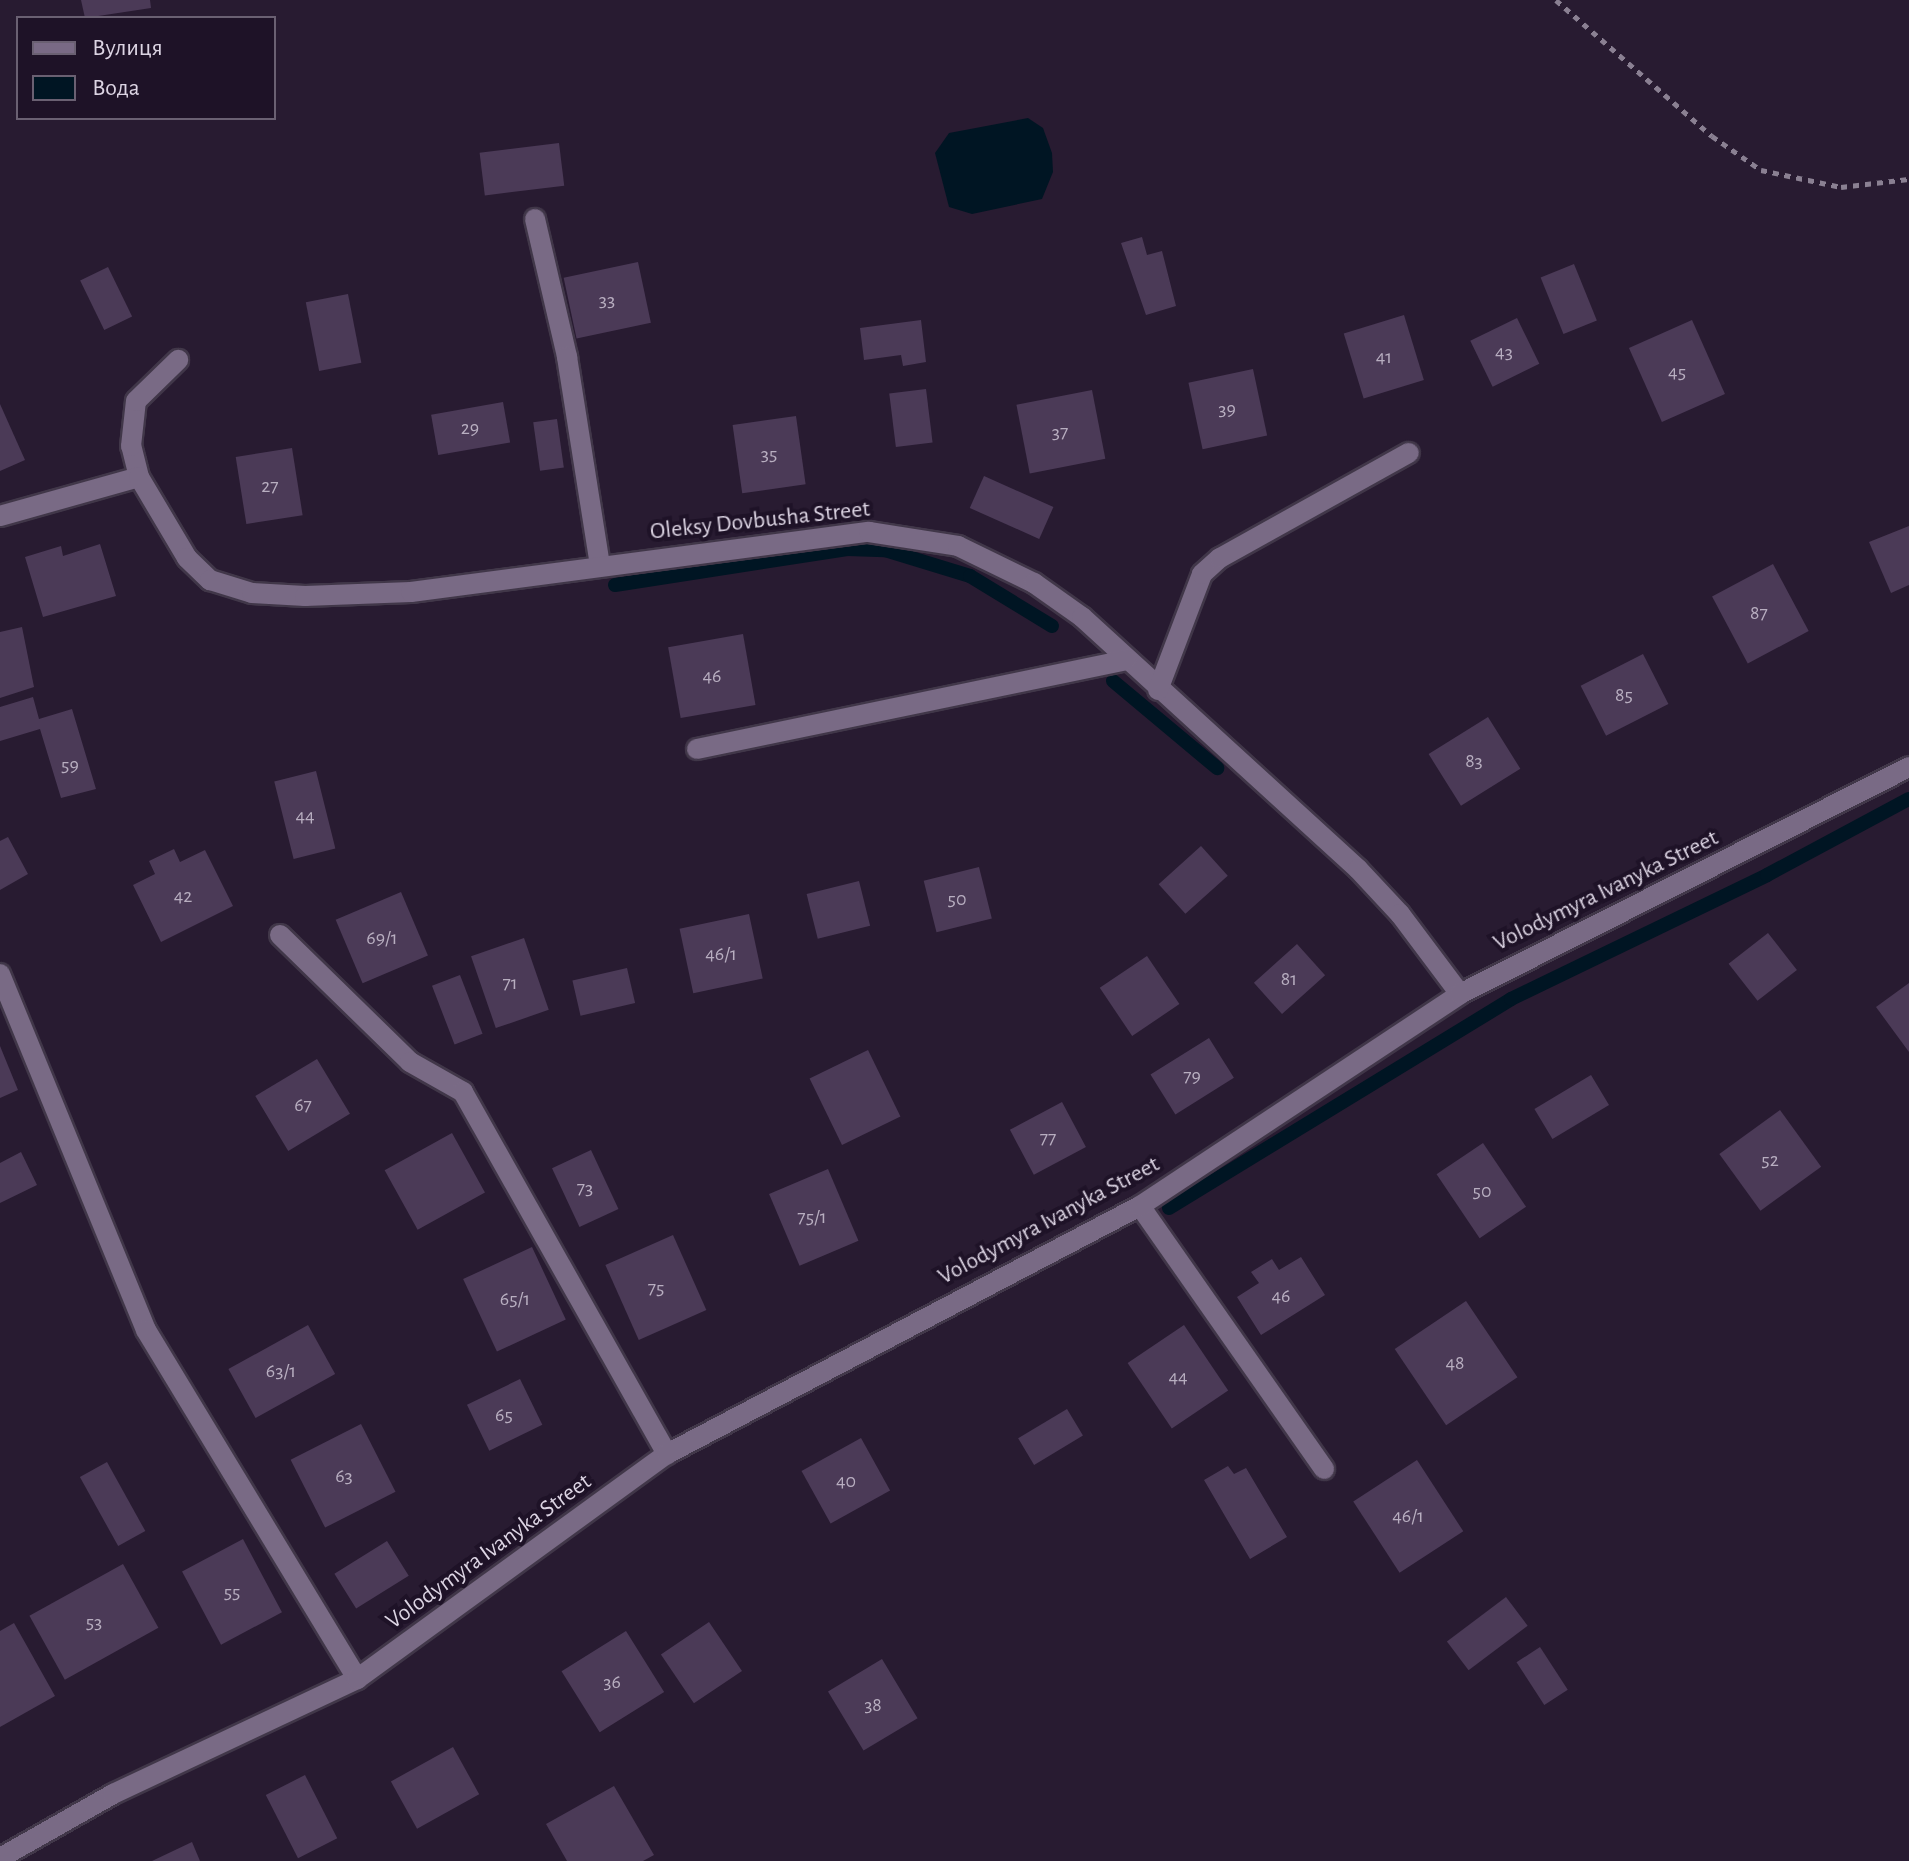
<!DOCTYPE html>
<html>
<head>
<meta charset="utf-8">
<style>
	body { margin:0 }
	#map { position:relative; width:1909px; height:1861px; overflow:hidden; background:#281b31; font-family:"Alegreya Sans",sans-serif }
	div>[style] { position:absolute }
	[style*='--x'] { left:calc(var(--x)*1px); top:calc(var(--y)*1px); width:calc(var(--w)*1px); rotate:calc(var(--a)*1deg) }
	.water>* { inset:0; background:#001523 }
	.stream>* { height:14px; margin:-7px; padding:0 7px; transform-origin:7px; border-radius:7px; background:#001523 }
	.building>* { inset:0; background:#4b3a57; transform-origin:0 0 }
	.path>* { height:5px; margin-top:-2.5px; transform-origin:0; background:repeating-linear-gradient(90deg,#8a8092 0 6px,transparent 0 12px) }
	.roads { filter:drop-shadow(2px 0 #413749) drop-shadow(-2px 0 #413749) drop-shadow(0 2px #413749) drop-shadow(0 -2px #413749) }
	.minor>* { height:20px; margin:-10px; padding:0 10px; transform-origin:10px; border-radius:10px; background:#796a85 }
	span { translate:-50% -50%; white-space:nowrap; text-align:center; line-height:1.15; -webkit-text-stroke:8px #1e1227; paint-order:stroke }
	.number-label { font-size:20px; color:#b8aec0 }
	.number-label span { -webkit-text-stroke-width:0 }
	.street-label { font-size:24px; color:#dcd4e3 }
	.legend { position:absolute; left:16px; top:16px; width:260px; height:104px; box-sizing:border-box; background:#1e1227; border:2px solid #6a6072; margin:0; padding:10px 14px; list-style:none; font-size:24px; color:#dcd4e3 }
	.legend li { display:flex; align-items:center; gap:16px; height:40px }
	.legend b { width:40px; border:2px solid #6a6072 }
</style>
</head>
<body>
<div id="map">
	<div class="water">
		<div style="clip-path:polygon(1028px 118px,1043px 128px,1052px 153px,1053px 172px,1042px 199px,972px 214px,949px 207px,935px 153px,949px 133px)"></div>
	</div>
	<div class="stream">
		<div style="--x:615;--y:585;--w:235;--a:-8.8"></div>
		<div style="--x:847;--y:549;--w:38;--a:2"></div>
		<div style="--x:885;--y:550;--w:89;--a:17"></div>
		<div style="--x:970;--y:576;--w:96;--a:31.4"></div>
		<div style="--x:1113;--y:681;--w:136;--a:39.9"></div>
		<div style="--x:1169;--y:1208;--w:401;--a:-31.4"></div>
		<div style="--x:1511;--y:999;--w:284;--a:-25.8"></div>
		<div style="--x:1767;--y:875;--w:161;--a:-28.2"></div>
	</div>
	<div class="building">
		<div style="clip-path:polygon(81px 0,150px 0,151px 8px,85px 18px)"></div>
		<div style="left:559px;top:143px;width:43px;height:80px;rotate:83deg"></div>
		<div style="clip-path:polygon(1142px 237px,1147px 255px,1162px 251px,1176px 306px,1146px 315px,1121px 243px)"></div>
		<div style="left:638px;top:262px;width:62px;height:76px;rotate:78deg"></div>
		<div style="left:1574px;top:264px;width:61px;height:36px;rotate:68deg"></div>
		<div style="left:108px;top:267px;width:55px;height:31px;rotate:64deg"></div>
		<div style="left:348px;top:294px;width:70px;height:43px;rotate:79deg"></div>
		<div style="left:1404px;top:315px;width:68px;height:63px;rotate:73deg"></div>
		<div style="left:1517px;top:318px;width:51px;height:52px;rotate:64deg"></div>
		<div style="clip-path:polygon(921px 320px,926px 362px,903px 366px,901px 355px,864px 360px,860px 328px)"></div>
		<div style="left:1692px;top:320px;width:81px;height:69px;rotate:66deg"></div>
		<div style="left:1253px;top:369px;width:68px;height:66px;rotate:78deg"></div>
		<div style="left:926px;top:389px;width:54px;height:37px;rotate:83deg"></div>
		<div style="left:1092px;top:390px;width:70px;height:77px;rotate:79deg"></div>
		<div style="left:503px;top:402px;width:41px;height:73px;rotate:80deg"></div>
		<div style="clip-path:polygon(0 404px,25px 460px,0 471px)"></div>
		<div style="left:796px;top:416px;width:69px;height:64px;rotate:82deg"></div>
		<div style="left:557px;top:419px;width:49px;height:24px;rotate:82deg"></div>
		<div style="left:292px;top:448px;width:68px;height:57px;rotate:81deg"></div>
		<div style="left:984px;top:476px;width:76px;height:35px;rotate:24deg"></div>
		<div style="clip-path:polygon(1909px 526px,1909px 585px,1891px 593px,1869px 542px)"></div>
		<div style="clip-path:polygon(100px 544px,116px 596px,43px 617px,25px 557px,61px 546px,63px 556px)"></div>
		<div style="left:1773px;top:564px;width:76px;height:69px;rotate:62deg"></div>
		<div style="clip-path:polygon(22px 627px,34px 687px,0 698px,0 632px)"></div>
		<div style="left:743px;top:634px;width:72px;height:76px;rotate:80deg"></div>
		<div style="left:1643px;top:654px;width:56px;height:70px;rotate:63deg"></div>
		<div style="clip-path:polygon(33px 697px,39px 719px,72px 709px,96px 789px,61px 798px,40px 729px,0 741px,0 707px)"></div>
		<div style="left:1488px;top:717px;width:61px;height:70px;rotate:58deg"></div>
		<div style="left:316px;top:771px;width:80px;height:43px;rotate:76deg"></div>
		<div style="clip-path:polygon(8px 837px,28px 874px,0 890px,0 841px)"></div>
		<div style="left:1201px;top:846px;width:40px;height:57px;rotate:48deg"></div>
		<div style="clip-path:polygon(174px 849px,180px 862px,205px 850px,233px 906px,161px 942px,133px 885px,155px 874px,149px 861px)"></div>
		<div style="left:979px;top:867px;width:53px;height:57px;rotate:76deg"></div>
		<div style="left:859px;top:881px;width:46px;height:54px;rotate:76deg"></div>
		<div style="left:401px;top:892px;width:69px;height:71px;rotate:67deg"></div>
		<div style="left:749px;top:914px;width:66px;height:71px;rotate:78deg"></div>
		<div style="left:1768px;top:933px;width:47px;height:50px;rotate:52deg"></div>
		<div style="left:524px;top:938px;width:76px;height:56px;rotate:71deg"></div>
		<div style="left:1297px;top:944px;width:42px;height:58px;rotate:48deg"></div>
		<div style="left:1147px;top:956px;width:58px;height:57px;rotate:56deg"></div>
		<div style="left:627px;top:968px;width:36px;height:56px;rotate:77deg"></div>
		<div style="left:460px;top:975px;width:63px;height:30px;rotate:69deg"></div>
		<div style="clip-path:polygon(1909px 983px,1909px 1052px,1876px 1007px)"></div>
		<div style="left:1209px;top:1038px;width:47px;height:69px;rotate:58deg"></div>
		<div style="clip-path:polygon(0 1046px,18px 1090px,0 1098px)"></div>
		<div style="left:868px;top:1050px;width:74px;height:65px;rotate:64deg"></div>
		<div style="left:317px;top:1059px;width:64px;height:72px;rotate:59deg"></div>
		<div style="left:1591px;top:1075px;width:35px;height:66px;rotate:59deg"></div>
		<div style="left:1062px;top:1102px;width:51px;height:59px;rotate:62deg"></div>
		<div style="left:1780px;top:1110px;width:70px;height:75px;rotate:54deg"></div>
		<div style="left:452px;top:1133px;width:68px;height:77px;rotate:61deg"></div>
		<div style="left:1483px;top:1143px;width:77px;height:56px;rotate:56deg"></div>
		<div style="left:591px;top:1150px;width:65px;height:43px;rotate:65deg"></div>
		<div style="clip-path:polygon(21px 1152px,37px 1185px,0 1203px,0 1163px)"></div>
		<div style="left:828px;top:1169px;width:78px;height:64px;rotate:67deg"></div>
		<div style="left:673px;top:1235px;width:82px;height:74px;rotate:66deg"></div>
		<div style="left:532px;top:1247px;width:80px;height:76px;rotate:65deg"></div>
		<div style="clip-path:polygon(1301px 1257px,1325px 1295px,1261px 1335px,1237px 1297px,1259px 1283px,1251px 1272px,1272px 1259px,1279px 1270px)"></div>
		<div style="left:1466px;top:1301px;width:92px;height:86px;rotate:56deg"></div>
		<div style="left:308px;top:1325px;width:56px;height:91px;rotate:61deg"></div>
		<div style="left:1184px;top:1325px;width:79px;height:68px;rotate:56deg"></div>
		<div style="left:520px;top:1379px;width:51px;height:59px;rotate:64deg"></div>
		<div style="left:1067px;top:1409px;width:31px;height:57px;rotate:59deg"></div>
		<div style="left:361px;top:1424px;width:76px;height:79px;rotate:63deg"></div>
		<div style="left:861px;top:1438px;width:60px;height:68px;rotate:61deg"></div>
		<div style="left:1417px;top:1460px;width:85px;height:76px;rotate:57deg"></div>
		<div style="left:107px;top:1462px;width:79px;height:31px;rotate:61deg"></div>
		<div style="clip-path:polygon(1228px 1466px,1234px 1474px,1246px 1468px,1287px 1537px,1250px 1559px,1204px 1480px)"></div>
		<div style="left:243px;top:1539px;width:83px;height:69px;rotate:62deg"></div>
		<div style="left:387px;top:1541px;width:41px;height:62px;rotate:58deg"></div>
		<div style="left:123px;top:1564px;width:73px;height:107px;rotate:61deg"></div>
		<div style="left:1506px;top:1597px;width:36px;height:74px;rotate:53deg"></div>
		<div style="left:709px;top:1622px;width:59px;height:58px;rotate:56deg"></div>
		<div style="clip-path:polygon(14px 1623px,55px 1696px,0 1727px,0 1631px)"></div>
		<div style="left:626px;top:1631px;width:72px;height:76px;rotate:58deg"></div>
		<div style="left:1540px;top:1647px;width:51px;height:28px;rotate:57deg"></div>
		<div style="left:882px;top:1659px;width:69px;height:63px;rotate:59deg"></div>
		<div style="left:453px;top:1747px;width:54px;height:71px;rotate:61deg"></div>
		<div style="left:305px;top:1775px;width:71px;height:44px;rotate:63deg"></div>
		<div style="clip-path:polygon(614px 1786px,654px 1855px,643px 1861px,567px 1861px,546px 1824px)"></div>
		<div style="clip-path:polygon(192px 1842px,200px 1861px,152px 1861px)"></div>
	</div>
	<div class="path">
		<div style="--x:1556;--y:0;--w:207;--a:41.1"></div>
		<div style="--x:1712;--y:136;--w:60;--a:34.8"></div>
		<div style="--x:1761;--y:170;--w:82;--a:12"></div>
		<div style="--x:1841;--y:187;--w:68;--a:-6.7"></div>
	</div>
	<div class="roads">
		<div class="minor">
			<div style="--x:535;--y:219;--w:142;--a:76.9"></div>
			<div style="--x:567;--y:357;--w:212;--a:81"></div>
			<div style="--x:139;--y:477;--w:32;--a:-104"></div>
			<div style="--x:131;--y:446;--w:45;--a:-83.7"></div>
			<div style="--x:136;--y:401;--w:59;--a:-44.3"></div>
			<div style="--x:0;--y:516;--w:144;--a:-15.7"></div>
			<div style="--x:139;--y:477;--w:94;--a:59.3"></div>
			<div style="--x:187;--y:558;--w:32;--a:44"></div>
			<div style="--x:210;--y:580;--w:44;--a:17.2"></div>
			<div style="--x:252;--y:593;--w:53;--a:3.2"></div>
			<div style="--x:305;--y:596;--w:106;--a:-2.2"></div>
			<div style="--x:411;--y:592;--w:462;--a:-7.5"></div>
			<div style="--x:869;--y:532;--w:90;--a:8.9"></div>
			<div style="--x:958;--y:546;--w:85;--a:26"></div>
			<div style="--x:1034;--y:583;--w:59;--a:35.3"></div>
			<div style="--x:1082;--y:617;--w:374;--a:42.4"></div>
			<div style="--x:1358;--y:869;--w:62;--a:47"></div>
			<div style="--x:1400;--y:914;--w:100;--a:53.1"></div>
			<div style="--x:1158;--y:690;--w:124;--a:-69.2"></div>
			<div style="--x:1202;--y:574;--w:24;--a:-42"></div>
			<div style="--x:1220;--y:558;--w:216;--a:-29.1"></div>
			<div style="--x:697;--y:749;--w:438;--a:-11.7"></div>
			<div style="--x:280;--y:935;--w:182;--a:44.3"></div>
			<div style="--x:410;--y:1062;--w:61;--a:29.5"></div>
			<div style="--x:463;--y:1092;--w:416;--a:60.6"></div>
			<div style="--x:0;--y:974;--w:385;--a:67.7"></div>
			<div style="--x:146;--y:1330;--w:408;--a:58.8"></div>
			<div style="--x:1140;--y:1206;--w:321;--a:55"></div>
			<div style="--x:0;--y:1858;--w:130;--a:-29.5"></div>
			<div style="--x:113;--y:1794;--w:270;--a:-25.2"></div>
			<div style="--x:357;--y:1679;--w:383;--a:-36"></div>
			<div style="--x:667;--y:1454;--w:534;--a:-27.67"></div>
			<div style="--x:1140;--y:1206;--w:384;--a:-33.5"></div>
			<div style="--x:1460;--y:994;--w:503;--a:-26.82"></div>
		</div>
	</div>
	<div class="number-label">
		<span style="left:607px;top:300px">33</span>
		<span style="left:1504px;top:352px">43</span>
		<span style="left:1384px;top:357px">41</span>
		<span style="left:1677px;top:372px">45</span>
		<span style="left:1227px;top:409px">39</span>
		<span style="left:470px;top:428px">29</span>
		<span style="left:1060px;top:432px">37</span>
		<span style="left:769px;top:454px">35</span>
		<span style="left:270px;top:486px">27</span>
		<span style="left:1759px;top:613px">87</span>
		<span style="left:712px;top:676px">46</span>
		<span style="left:1624px;top:695px">85</span>
		<span style="left:1474px;top:761px">83</span>
		<span style="left:70px;top:765px">59</span>
		<span style="left:305px;top:816px">44</span>
		<span style="left:183px;top:896px">42</span>
		<span style="left:957px;top:899px">50</span>
		<span style="left:382px;top:938px">69/1</span>
		<span style="left:721px;top:954px">46/1</span>
		<span style="left:1289px;top:979px">81</span>
		<span style="left:510px;top:983px">71</span>
		<span style="left:1192px;top:1076px">79</span>
		<span style="left:303px;top:1105px">67</span>
		<span style="left:1048px;top:1138px">77</span>
		<span style="left:1770px;top:1160px">52</span>
		<span style="left:585px;top:1188px">73</span>
		<span style="left:1482px;top:1191px">50</span>
		<span style="left:812px;top:1217px">75/1</span>
		<span style="left:656px;top:1288px">75</span>
		<span style="left:1281px;top:1296px">46</span>
		<span style="left:515px;top:1299px">65/1</span>
		<span style="left:1455px;top:1363px">48</span>
		<span style="left:281px;top:1371px">63/1</span>
		<span style="left:1178px;top:1377px">44</span>
		<span style="left:504px;top:1415px">65</span>
		<span style="left:344px;top:1476px">63</span>
		<span style="left:846px;top:1481px">40</span>
		<span style="left:1408px;top:1516px">46/1</span>
		<span style="left:232px;top:1592px">55</span>
		<span style="left:94px;top:1622px">53</span>
		<span style="left:612px;top:1682px">36</span>
		<span style="left:873px;top:1705px">38</span>
	</div>
	<div class="street-label">
		<span style="left:760px;top:521px;rotate:-6deg">Oleksy Dovbusha Street</span>
		<span style="left:1606px;top:891px;rotate:-26deg">Volodymyra Ivanyka Street</span>
		<span style="left:1049px;top:1221px;rotate:-28deg">Volodymyra Ivanyka Street</span>
		<span style="left:489px;top:1552px;rotate:-36deg">Volodymyra Ivanyka Street</span>
	</div>
	<ul class="legend">
	<li><b style="height:10px;background:#796a85"></b>Вулиця</li>
	<li><b style="height:22px;background:#001523"></b>Вода</li>
	</ul>
</div>
</body>
</html>
